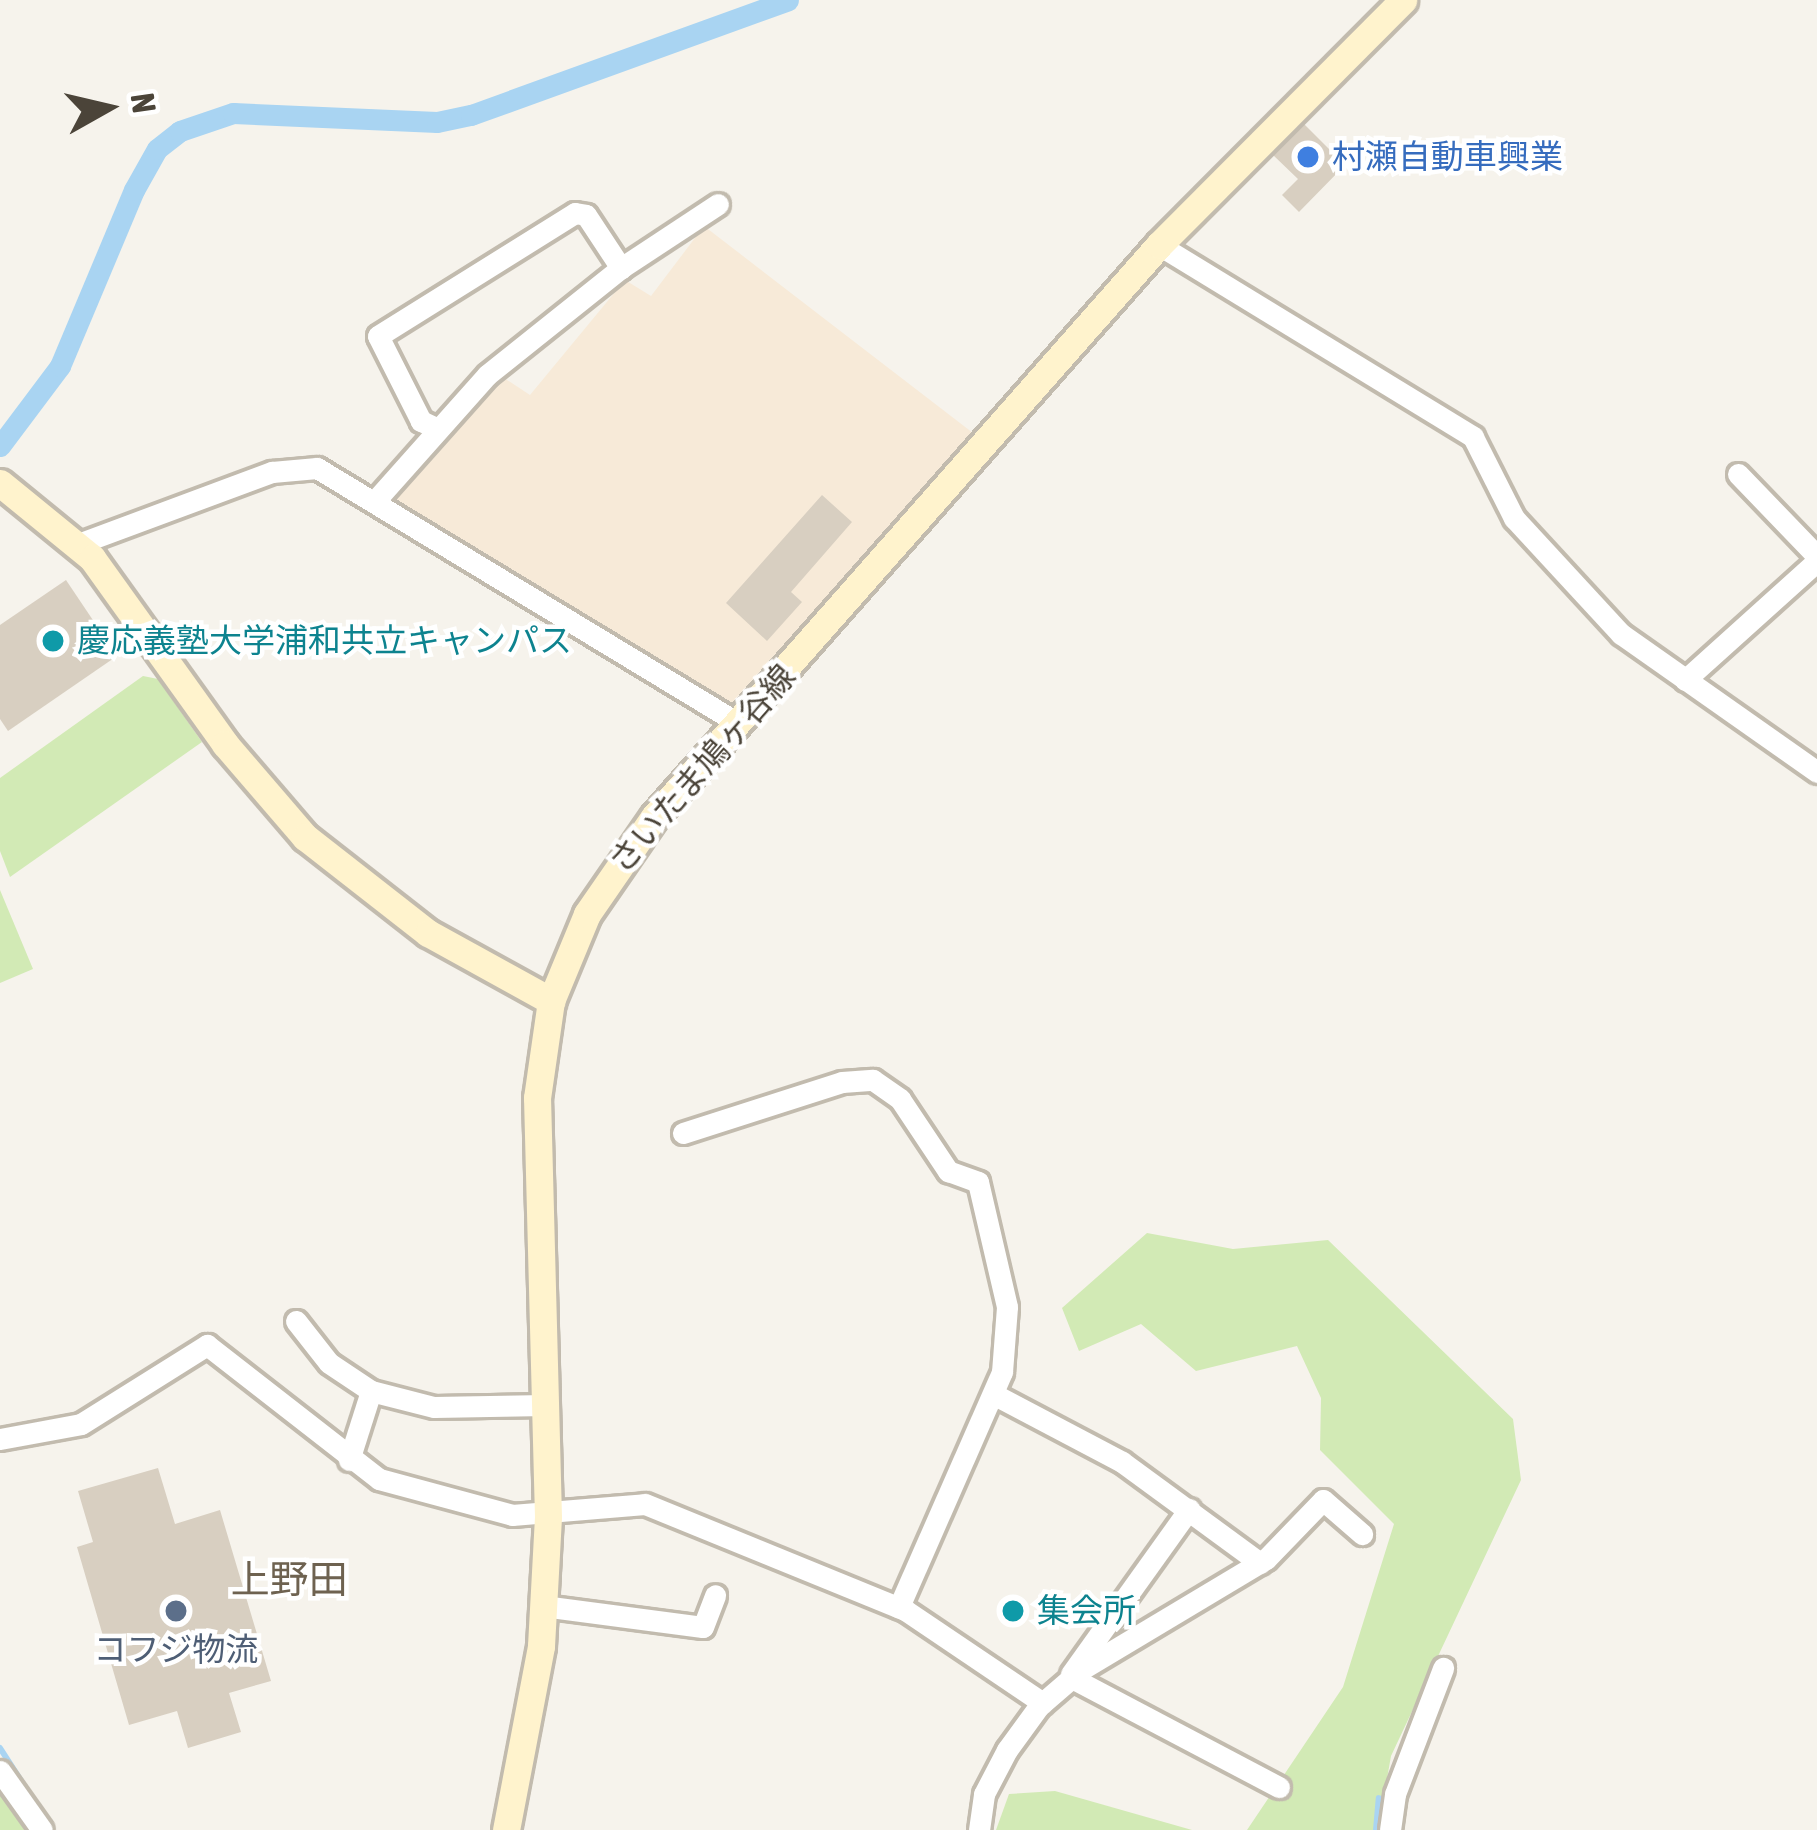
<!DOCTYPE html>
<html>
<head>
<meta charset="utf-8">
<style>
	body { margin:0 }
	#map { position:relative; width:1817px; height:1830px; overflow:hidden; background:#f6f3ec; font-family:"Asap Condensed","Noto Sans JP",sans-serif }
	div>[style] { position:absolute }
	[style*='--x'] { left:calc(var(--x)*1px); top:calc(var(--y)*1px); width:calc(var(--w)*1px); rotate:calc(var(--a)*1deg) }
	.commercial>* { inset:0; background:#f7ead8 }
	.green>* { inset:0; background:#d2eab5 }
	.stream>* { height:6px; margin:-3px; padding:0 3px; transform-origin:3px; border-radius:3px; background:#a9d4f2 }
	.canal>* { height:21px; margin:-10.5px; padding:0 10.5px; transform-origin:10.5px; border-radius:10.5px; background:#a9d4f2 }
	.building>* { inset:0; background:#d8cfc1; transform-origin:0 0 }
	.roads { filter:drop-shadow(3px 0 #c2bbae) drop-shadow(-3px 0 #c2bbae) drop-shadow(0 3px #c2bbae) drop-shadow(0 -3px #c2bbae) }
	.minor>* { height:21px; margin:-10.5px; padding:0 10.5px; transform-origin:10.5px; border-radius:10.5px; background:#fff }
	.secondary>* { height:27px; margin:-13.5px; padding:0 13.5px; transform-origin:13.5px; border-radius:13.5px; background:#fff3cd }
	.dots>* { width:33px; height:33px; translate:-50% -50%; box-sizing:border-box; border:6px solid #fff; border-radius:50% }
	span { translate:-50% -50%; white-space:nowrap; text-align:center; line-height:1.15; -webkit-text-stroke:9px #fff; paint-order:stroke }
	.shop-label { font-size:33px; color:#366cbe }
	.left { translate:0 -50%; text-align:left }
	.culture-label { font-size:33px; color:#0d838f }
	.street-label { font-size:33px; color:#4b4439 }
	.service-label { font-size:33px; color:#4e5e75 }
	.quarter-label { font-size:39px; color:#6e6250 }
	.north { position:absolute; left:48px; top:48px; width:120px; height:120px; -webkit-text-stroke:9px #fff; paint-order:stroke; rotate:82deg; font-size:33px; font-weight:700; line-height:48px; text-align:center; color:#4b4439 }
	.north::after { content:''; display:block; margin:auto; width:42px; height:54px; background:#4b4439; clip-path:polygon(50% 0,100% 100%,50% 72%,0 100%) }
</style>
</head>
<body>
<div id="map">
	<div class="commercial">
		<div style="clip-path:polygon(704px 226px,973px 433px,729px 706px,397px 502px,397px 491px,501px 376px,530px 395px,625px 280px,651px 296px)"></div>
	</div>
	<div class="green">
		<div style="clip-path:polygon(143px 676px,158px 679px,202px 742px,10px 877px,0 851px,0 778px)"></div>
		<div style="clip-path:polygon(0 890px,33px 969px,0 983px)"></div>
		<div style="clip-path:polygon(1147px 1233px,1233px 1249px,1328px 1240px,1513px 1419px,1521px 1480px,1391px 1756px,1378px 1830px,1247px 1830px,1343px 1687px,1394px 1524px,1320px 1450px,1321px 1398px,1297px 1346px,1196px 1371px,1141px 1324px,1079px 1351px,1062px 1308px)"></div>
		<div style="clip-path:polygon(0 1781px,30px 1830px,0 1830px)"></div>
		<div style="clip-path:polygon(1055px 1791px,1192px 1830px,996px 1830px,1009px 1794px)"></div>
	</div>
	<div class="stream">
		<div style="--x:0;--y:1748;--w:63;--a:57.3"></div>
		<div style="--x:1376;--y:1830;--w:32;--a:-85"></div>
	</div>
	<div class="canal">
		<div style="--x:0;--y:446;--w:100;--a:-53.1"></div>
		<div style="--x:60;--y:366;--w:191;--a:-67.2"></div>
		<div style="--x:134;--y:190;--w:47;--a:-60.7"></div>
		<div style="--x:157;--y:149;--w:29;--a:-38"></div>
		<div style="--x:180;--y:131;--w:56;--a:-18.8"></div>
		<div style="--x:233;--y:113;--w:204;--a:2.5"></div>
		<div style="--x:437;--y:122;--w:35;--a:-12"></div>
		<div style="--x:471;--y:115;--w:337;--a:-19.9"></div>
	</div>
	<div class="building">
		<div style="clip-path:polygon(1304px 124px,1345px 165px,1299px 212px,1282px 195px,1298px 179px,1273px 155px)"></div>
		<div style="clip-path:polygon(822px 495px,852px 522px,791px 592px,802px 602px,767px 641px,726px 603px)"></div>
		<div style="clip-path:polygon(66px 580px,117px 656px,8px 731px,0 719px,0 625px)"></div>
		<div style="clip-path:polygon(158px 1468px,175px 1524px,220px 1510px,271px 1681px,229px 1693px,241px 1732px,188px 1748px,177px 1711px,129px 1725px,77px 1547px,93px 1542px,78px 1491px)"></div>
		<div style="left:1010px;top:1599px;width:19px;height:16px;rotate:35deg"></div>
	</div>
	<div class="roads">
		<div class="minor">
			<div style="--x:1159;--y:245;--w:368;--a:31.4"></div>
			<div style="--x:1473;--y:437;--w:91;--a:63.2"></div>
			<div style="--x:1514;--y:518;--w:158;--a:47.3"></div>
			<div style="--x:1621;--y:634;--w:240;--a:35.1"></div>
			<div style="--x:436;--y:428;--w:17;--a:-155"></div>
			<div style="--x:421;--y:421;--w:95;--a:-116.8"></div>
			<div style="--x:378;--y:336;--w:232;--a:-32"></div>
			<div style="--x:575;--y:213;--w:11;--a:10"></div>
			<div style="--x:586;--y:215;--w:64;--a:56.6"></div>
			<div style="--x:1738;--y:474;--w:114;--a:46.1"></div>
			<div style="--x:374;--y:502;--w:170;--a:-48.3"></div>
			<div style="--x:487;--y:375;--w:171;--a:-38.6"></div>
			<div style="--x:621;--y:268;--w:116;--a:-33.4"></div>
			<div style="--x:78;--y:544;--w:207;--a:-20.4"></div>
			<div style="--x:272;--y:472;--w:45;--a:-5.1"></div>
			<div style="--x:317;--y:468;--w:492;--a:31.2"></div>
			<div style="--x:1685;--y:680;--w:178;--a:-42"></div>
			<div style="--x:683;--y:1133;--w:167;--a:-17.8"></div>
			<div style="--x:842;--y:1082;--w:31;--a:-4"></div>
			<div style="--x:873;--y:1080;--w:33;--a:35"></div>
			<div style="--x:900;--y:1099;--w:87;--a:56.3"></div>
			<div style="--x:948;--y:1171;--w:32;--a:20"></div>
			<div style="--x:978;--y:1182;--w:128;--a:76.9"></div>
			<div style="--x:1007;--y:1307;--w:65;--a:94.4"></div>
			<div style="--x:1002;--y:1372;--w:257;--a:113.7"></div>
			<div style="--x:296;--y:1321;--w:53;--a:51.8"></div>
			<div style="--x:329;--y:1363;--w:50;--a:33.7"></div>
			<div style="--x:371;--y:1391;--w:65;--a:14.3"></div>
			<div style="--x:434;--y:1407;--w:111;--a:-1"></div>
			<div style="--x:997;--y:1396;--w:141;--a:27.8"></div>
			<div style="--x:1122;--y:1462;--w:171;--a:36.2"></div>
			<div style="--x:0;--y:1439;--w:82;--a:-10.5"></div>
			<div style="--x:81;--y:1424;--w:149;--a:-32.1"></div>
			<div style="--x:207;--y:1345;--w:218;--a:37.9"></div>
			<div style="--x:379;--y:1479;--w:138;--a:15.1"></div>
			<div style="--x:512;--y:1515;--w:133;--a:-4.7"></div>
			<div style="--x:645;--y:1504;--w:281;--a:22.2"></div>
			<div style="--x:905;--y:1610;--w:166;--a:34"></div>
			<div style="--x:349;--y:1460;--w:72;--a:-72.3"></div>
			<div style="--x:543;--y:1606;--w:161;--a:7.5"></div>
			<div style="--x:703;--y:1627;--w:34;--a:-69"></div>
			<div style="--x:1071;--y:1674;--w:203;--a:-54.4"></div>
			<div style="--x:1072;--y:1678;--w:234;--a:27.8"></div>
			<div style="--x:0;--y:1771;--w:72;--a:54.6"></div>
			<div style="--x:979;--y:1830;--w:36;--a:-82"></div>
			<div style="--x:984;--y:1794;--w:50;--a:-62.4"></div>
			<div style="--x:1007;--y:1750;--w:54;--a:-54"></div>
			<div style="--x:1039;--y:1706;--w:57;--a:-40.7"></div>
			<div style="--x:1082;--y:1669;--w:214;--a:-30.9"></div>
			<div style="--x:1266;--y:1559;--w:82;--a:-46"></div>
			<div style="--x:1323;--y:1500;--w:52;--a:41.1"></div>
			<div style="--x:1390;--y:1830;--w:36;--a:-82"></div>
			<div style="--x:1395;--y:1794;--w:135;--a:-69.1"></div>
		</div>
		<div class="secondary">
			<div style="--x:0;--y:483;--w:119;--a:39.2"></div>
			<div style="--x:92;--y:558;--w:229;--a:54.4"></div>
			<div style="--x:225;--y:744;--w:123;--a:49.3"></div>
			<div style="--x:305;--y:837;--w:156;--a:38"></div>
			<div style="--x:428;--y:933;--w:141;--a:28.9"></div>
			<div style="--x:506;--y:1830;--w:187;--a:-79.2"></div>
			<div style="--x:541;--y:1646;--w:129;--a:-86.9"></div>
			<div style="--x:548;--y:1517;--w:419;--a:-91.5"></div>
			<div style="--x:537;--y:1098;--w:98;--a:-81.8"></div>
			<div style="--x:551;--y:1001;--w:94;--a:-67.5"></div>
			<div style="--x:587;--y:914;--w:118;--a:-55.4"></div>
			<div style="--x:654;--y:817;--w:763;--a:-48.56"></div>
			<div style="--x:1159;--y:245;--w:346;--a:-45.1"></div>
		</div>
	</div>
	<div class="dots">
		<div style="left:1308px;top:157px;background:#3f7fe0"></div>
		<div style="left:53px;top:641px;background:#0f9aa8"></div>
		<div style="left:176px;top:1611px;background:#5c6f8a"></div>
		<div style="left:1013px;top:1611px;background:#0f9aa8"></div>
	</div>
	<div class="shop-label">
		<span class="left" style="left:1332px;top:157px">村瀬自動車興業</span>
	</div>
	<div class="culture-label">
		<span class="left" style="left:77px;top:641px">慶応義塾大学浦和共立キャンパス</span>
		<span class="left" style="left:1037px;top:1611px">集会所</span>
	</div>
	<div class="street-label">
		<span style="left:702px;top:769px;rotate:-49deg">さいたま鳩ヶ谷線</span>
	</div>
	<div class="service-label">
		<span style="left:176px;top:1650px">コフジ物流</span>
	</div>
	<div class="quarter-label">
		<span style="left:289px;top:1579px">上野田</span>
	</div>
	<div class="north">N</div>
</div>
</body>
</html>
